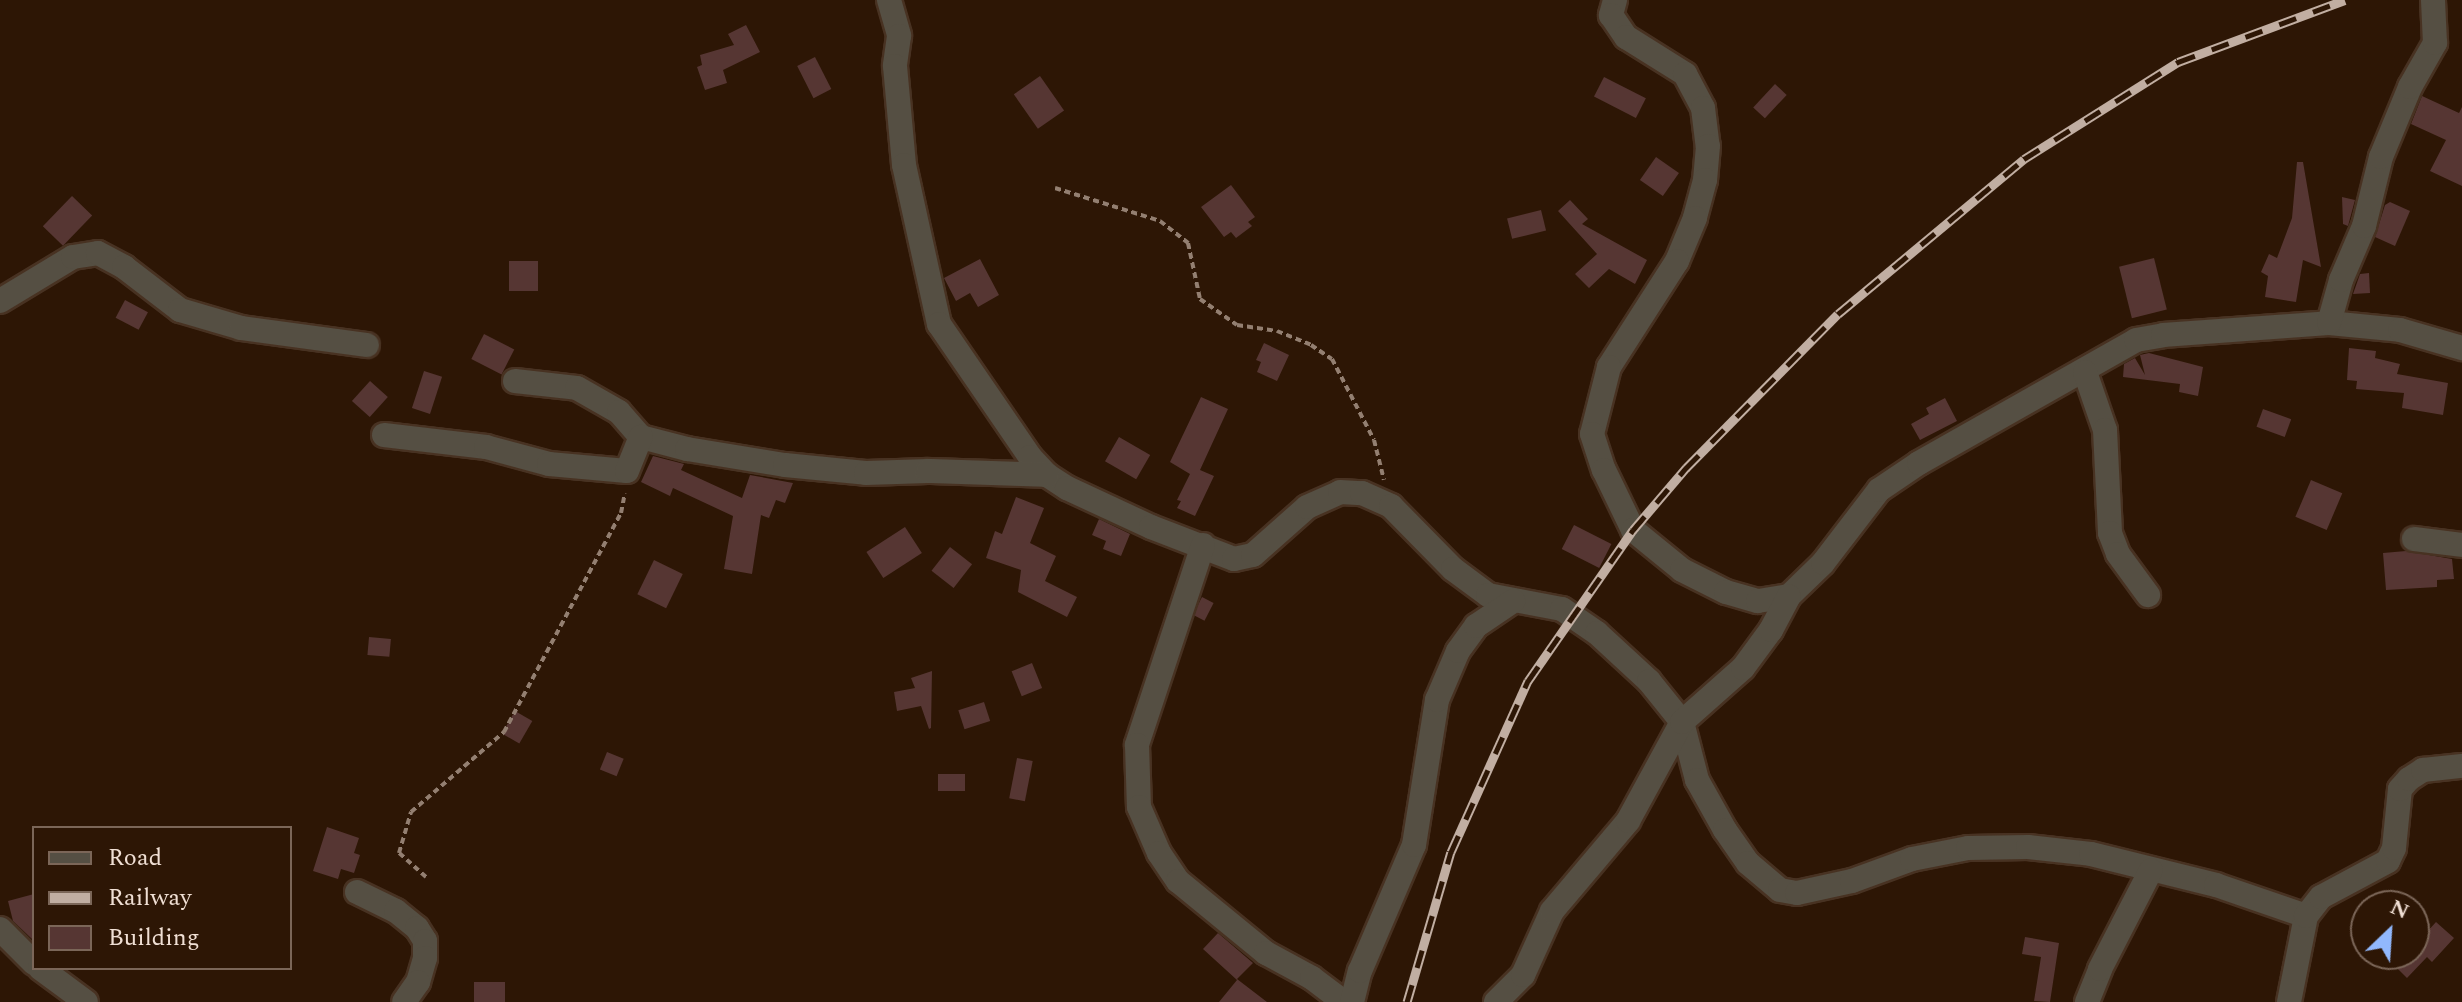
<!DOCTYPE html>
<html>
<head>
<meta charset="utf-8">
<style>
	body { margin:0 }
	#map { position:relative; width:2462px; height:1002px; overflow:hidden; background:#2d1605; font-family:Spectral,serif }
	div>[style] { position:absolute }
	[style*='--x'] { left:calc(var(--x)*1px); top:calc(var(--y)*1px); width:calc(var(--w)*1px); rotate:calc(var(--a)*1deg) }
	.building>* { inset:0; background:#563633; transform-origin:0 0 }
	.path>* { height:4px; margin-top:-2px; transform-origin:0; background:repeating-linear-gradient(90deg,#937f71 0 6px,transparent 0 10px) }
	.roads { filter:drop-shadow(2px 0 #483222) drop-shadow(-2px 0 #483222) drop-shadow(0 2px #483222) drop-shadow(0 -2px #483222) }
	.street>* { height:24px; margin:-12px; padding:0 12px; transform-origin:12px; border-radius:12px; background:#554f43 }
	.rail>* { height:9px; margin-top:-4.5px; transform-origin:0; background:repeating-linear-gradient(90deg,#2d1605 0 18px,#c1aea2 0 36px); box-sizing:border-box; border-block:2px solid #c1aea2 }
	span { translate:-50% -50%; white-space:nowrap; text-align:center; line-height:1.15; -webkit-text-stroke:7px #2d1605; paint-order:stroke }
	.legend { position:absolute; left:32px; top:826px; width:260px; height:144px; box-sizing:border-box; background:#2d1605; border:2px solid #7b6658; margin:0; padding:10px 14px; list-style:none; font-size:24px; color:#f0dfd4 }
	.legend li { display:flex; align-items:center; gap:16px; height:40px }
	.legend b { width:40px; border:2px solid #7b6658 }
	.north { position:absolute; left:2350px; top:890px; width:80px; height:80px; box-sizing:border-box; background:#2d1605; border:2px solid #7b6658; border-radius:50%; rotate:25deg; font-size:22px; font-weight:700; line-height:32px; text-align:center; color:#f0dfd4 }
	.north::after { content:''; display:block; margin:auto; width:28px; height:36px; background:#91b8fd; clip-path:polygon(50% 0,100% 100%,50% 72%,0 100%) }
</style>
</head>
<body>
<div id="map">
	<div class="building">
		<div style="clip-path:polygon(746px 25px,760px 52px,723px 70px,727px 83px,705px 90px,697px 67px,702px 65px,700px 55px,734px 45px,728px 34px)"></div>
		<div style="left:815px;top:57px;width:36px;height:20px;rotate:63deg"></div>
		<div style="left:1040px;top:76px;width:42px;height:32px;rotate:55deg"></div>
		<div style="left:1604px;top:77px;width:47px;height:22px;rotate:27deg"></div>
		<div style="left:1775px;top:84px;width:16px;height:32px;rotate:43deg"></div>
		<div style="clip-path:polygon(2422px 96px,2459px 113px,2462px 107px,2462px 186px,2430px 171px,2446px 140px,2411px 124px)"></div>
		<div style="left:1656px;top:157px;width:28px;height:28px;rotate:35deg"></div>
		<div style="clip-path:polygon(2297px 162px,2303px 162px,2321px 267px,2303px 260px,2296px 302px,2265px 297px,2268px 276px,2261px 272px,2269px 254px,2277px 258px,2292px 218px)"></div>
		<div style="clip-path:polygon(1231px 185px,1255px 217px,1248px 222px,1252px 226px,1236px 238px,1231px 232px,1224px 237px,1201px 207px)"></div>
		<div style="left:72px;top:196px;width:28px;height:42px;rotate:44deg"></div>
		<div style="clip-path:polygon(2342px 197px,2355px 200px,2348px 226px,2343px 224px)"></div>
		<div style="clip-path:polygon(1570px 200px,1588px 219px,1582px 224px,1647px 260px,1635px 284px,1609px 269px,1589px 288px,1575px 274px,1597px 254px,1558px 211px)"></div>
		<div style="clip-path:polygon(2390px 202px,2410px 211px,2395px 246px,2375px 237px,2385px 205px)"></div>
		<div style="left:1541px;top:210px;width:21px;height:35px;rotate:76deg"></div>
		<div style="left:2154px;top:258px;width:53px;height:36px;rotate:76deg"></div>
		<div style="clip-path:polygon(980px 259px,999px 295px,978px 307px,970px 293px,956px 301px,944px 278px)"></div>
		<div style="left:509px;top:261px;width:29px;height:30px"></div>
		<div style="clip-path:polygon(2369px 273px,2370px 293px,2353px 294px,2360px 274px)"></div>
		<div style="left:125px;top:300px;width:26px;height:20px;rotate:28deg"></div>
		<div style="left:484px;top:334px;width:34px;height:28px;rotate:27deg"></div>
		<div style="clip-path:polygon(1264px 343px,1289px 355px,1277px 381px,1257px 372px,1261px 362px,1256px 360px)"></div>
		<div style="clip-path:polygon(2349px 348px,2376px 351px,2375px 358px,2400px 364px,2397px 374px,2448px 383px,2443px 415px,2402px 408px,2404px 393px,2356px 389px,2357px 381px,2347px 380px)"></div>
		<div style="clip-path:polygon(2149px 353px,2203px 367px,2198px 396px,2179px 392px,2180px 384px,2123px 377px,2124px 364px,2135px 358px,2145px 375px,2140px 355px)"></div>
		<div style="left:424px;top:371px;width:19px;height:39px;rotate:18deg"></div>
		<div style="left:370px;top:381px;width:24px;height:27px;rotate:42deg"></div>
		<div style="clip-path:polygon(1201px 397px,1228px 409px,1200px 470px,1214px 476px,1195px 516px,1177px 508px,1181px 501px,1177px 500px,1190px 474px,1170px 462px)"></div>
		<div style="clip-path:polygon(1945px 398px,1957px 421px,1920px 440px,1911px 424px,1929px 414px,1926px 408px)"></div>
		<div style="left:2263px;top:409px;width:30px;height:19px;rotate:20deg"></div>
		<div style="left:1119px;top:437px;width:36px;height:28px;rotate:30deg"></div>
		<div style="clip-path:polygon(653px 456px,684px 464px,681px 470px,742px 498px,750px 475px,793px 483px,785px 503px,776px 500px,769px 518px,761px 515px,752px 574px,724px 569px,733px 516px,673px 488px,670px 496px,641px 482px)"></div>
		<div style="left:2311px;top:480px;width:34px;height:40px;rotate:23deg"></div>
		<div style="clip-path:polygon(1016px 497px,1044px 508px,1030px 543px,1056px 556px,1045px 581px,1077px 597px,1067px 617px,1018px 592px,1021px 570px,986px 558px,995px 531px,1002px 534px)"></div>
		<div style="clip-path:polygon(1099px 519px,1130px 534px,1121px 556px,1103px 549px,1106px 541px,1092px 535px)"></div>
		<div style="left:1574px;top:525px;width:42px;height:27px;rotate:27deg"></div>
		<div style="left:905px;top:527px;width:31px;height:46px;rotate:57deg"></div>
		<div style="left:950px;top:547px;width:28px;height:30px;rotate:38deg"></div>
		<div style="clip-path:polygon(2406px 551px,2452px 559px,2454px 579px,2437px 580px,2437px 587px,2386px 590px,2383px 553px)"></div>
		<div style="left:654px;top:560px;width:32px;height:38px;rotate:26deg"></div>
		<div style="left:1202px;top:597px;width:13px;height:20px;rotate:27deg"></div>
		<div style="left:369px;top:637px;width:22px;height:18px;rotate:5deg"></div>
		<div style="left:1032px;top:663px;width:27px;height:22px;rotate:68deg"></div>
		<div style="clip-path:polygon(932px 671px,931px 728px,929px 729px,921px 706px,897px 711px,894px 692px,915px 688px,911px 678px)"></div>
		<div style="left:984px;top:702px;width:20px;height:27px;rotate:72deg"></div>
		<div style="left:515px;top:711px;width:20px;height:26px;rotate:30deg"></div>
		<div style="left:607px;top:752px;width:18px;height:19px;rotate:22deg"></div>
		<div style="left:1017px;top:758px;width:16px;height:41px;rotate:11deg"></div>
		<div style="left:938px;top:774px;width:27px;height:17px"></div>
		<div style="clip-path:polygon(327px 827px,359px 838px,354px 853px,360px 855px,354px 873px,341px 869px,338px 879px,313px 871px)"></div>
		<div style="clip-path:polygon(34px 894px,34px 939px,32px 939px,13px 921px,8px 901px)"></div>
		<div style="clip-path:polygon(2436px 922px,2454px 938px,2432px 962px,2427px 957px,2407px 978px,2394px 965px,2406px 954px,2414px 954px,2414px 946px)"></div>
		<div style="clip-path:polygon(1218px 933px,1253px 963px,1237px 979px,1267px 1002px,1219px 1002px,1237px 980px,1203px 949px)"></div>
		<div style="clip-path:polygon(2025px 937px,2059px 943px,2050px 1002px,2034px 1001px,2041px 957px,2022px 954px)"></div>
		<div style="left:474px;top:982px;width:31px;height:20px"></div>
	</div>
	<div class="path">
		<div style="--x:1055;--y:188;--w:110;--a:17.4"></div>
		<div style="--x:1160;--y:221;--w:36;--a:38"></div>
		<div style="--x:1188;--y:243;--w:57;--a:77.9"></div>
		<div style="--x:1200;--y:299;--w:45;--a:35.1"></div>
		<div style="--x:1237;--y:325;--w:40;--a:8.5"></div>
		<div style="--x:1277;--y:331;--w:37;--a:22"></div>
		<div style="--x:1311;--y:345;--w:25;--a:34"></div>
		<div style="--x:1332;--y:359;--w:91;--a:62.6"></div>
		<div style="--x:1374;--y:440;--w:41;--a:76"></div>
		<div style="--x:426;--y:877;--w:36;--a:-138"></div>
		<div style="--x:399;--y:853;--w:43;--a:-73.7"></div>
		<div style="--x:411;--y:812;--w:123;--a:-40.7"></div>
		<div style="--x:504;--y:732;--w:248;--a:-61.9"></div>
		<div style="--x:621;--y:513;--w:20;--a:-79"></div>
	</div>
	<div class="roads">
		<div class="street">
			<div style="--x:889;--y:0;--w:37;--a:74"></div>
			<div style="--x:899;--y:36;--w:30;--a:98"></div>
			<div style="--x:895;--y:66;--w:99;--a:84.8"></div>
			<div style="--x:904;--y:165;--w:163;--a:77.6"></div>
			<div style="--x:939;--y:324;--w:161;--a:55.6"></div>
			<div style="--x:1030;--y:457;--w:25;--a:47"></div>
			<div style="--x:1047;--y:475;--w:24;--a:33"></div>
			<div style="--x:1067;--y:488;--w:93;--a:24.9"></div>
			<div style="--x:1151;--y:527;--w:89;--a:21.1"></div>
			<div style="--x:1234;--y:559;--w:19;--a:-12"></div>
			<div style="--x:1253;--y:555;--w:72;--a:-41.6"></div>
			<div style="--x:1307;--y:507;--w:36;--a:-24"></div>
			<div style="--x:1340;--y:492;--w:22;--a:3"></div>
			<div style="--x:1362;--y:493;--w:32;--a:24"></div>
			<div style="--x:1391;--y:506;--w:88;--a:45.5"></div>
			<div style="--x:1453;--y:569;--w:44;--a:36.6"></div>
			<div style="--x:1488;--y:595;--w:75;--a:10.7"></div>
			<div style="--x:1562;--y:609;--w:42;--a:34.4"></div>
			<div style="--x:1597;--y:633;--w:71;--a:42.7"></div>
			<div style="--x:1649;--y:681;--w:53;--a:51.2"></div>
			<div style="--x:1682;--y:722;--w:60;--a:75.5"></div>
			<div style="--x:1697;--y:780;--w:57;--a:60.8"></div>
			<div style="--x:1725;--y:830;--w:40;--a:55.1"></div>
			<div style="--x:1748;--y:863;--w:42;--a:40.2"></div>
			<div style="--x:1780;--y:890;--w:17;--a:10"></div>
			<div style="--x:1797;--y:893;--w:56;--a:-12.3"></div>
			<div style="--x:1852;--y:881;--w:64;--a:-20.1"></div>
			<div style="--x:1912;--y:859;--w:57;--a:-11.1"></div>
			<div style="--x:1968;--y:848;--w:60;--a:-1"></div>
			<div style="--x:2028;--y:847;--w:63;--a:6.3"></div>
			<div style="--x:2091;--y:854;--w:129;--a:13.9"></div>
			<div style="--x:2216;--y:885;--w:95;--a:19"></div>
			<div style="--x:1615;--y:0;--w:16;--a:105"></div>
			<div style="--x:1611;--y:15;--w:27;--a:56"></div>
			<div style="--x:1626;--y:37;--w:70;--a:32.1"></div>
			<div style="--x:1685;--y:74;--w:38;--a:62"></div>
			<div style="--x:1703;--y:108;--w:38;--a:83"></div>
			<div style="--x:1708;--y:146;--w:34;--a:95"></div>
			<div style="--x:1705;--y:180;--w:39;--a:105"></div>
			<div style="--x:1695;--y:218;--w:47;--a:112.7"></div>
			<div style="--x:1677;--y:261;--w:126;--a:122.7"></div>
			<div style="--x:1609;--y:367;--w:69;--a:104.2"></div>
			<div style="--x:1592;--y:434;--w:38;--a:72"></div>
			<div style="--x:1604;--y:470;--w:67;--a:64.2"></div>
			<div style="--x:1633;--y:530;--w:63;--a:39.2"></div>
			<div style="--x:1682;--y:570;--w:49;--a:26.6"></div>
			<div style="--x:1726;--y:592;--w:33;--a:16"></div>
			<div style="--x:1758;--y:601;--w:31;--a:-9"></div>
			<div style="--x:1789;--y:596;--w:47;--a:-44.1"></div>
			<div style="--x:1823;--y:563;--w:92;--a:-52.5"></div>
			<div style="--x:1879;--y:490;--w:48;--a:-34"></div>
			<div style="--x:1919;--y:463;--w:249;--a:-29.5"></div>
			<div style="--x:2136;--y:340;--w:27;--a:-10"></div>
			<div style="--x:2163;--y:335;--w:166;--a:-4.1"></div>
			<div style="--x:2329;--y:323;--w:71;--a:5.6"></div>
			<div style="--x:2400;--y:330;--w:65;--a:16.2"></div>
			<div style="--x:0;--y:301;--w:85;--a:-31.1"></div>
			<div style="--x:73;--y:257;--w:25;--a:-9"></div>
			<div style="--x:98;--y:253;--w:30;--a:28"></div>
			<div style="--x:124;--y:267;--w:71;--a:37.5"></div>
			<div style="--x:180;--y:310;--w:64;--a:16.4"></div>
			<div style="--x:241;--y:328;--w:127;--a:7.7"></div>
			<div style="--x:2329;--y:323;--w:45;--a:-74.4"></div>
			<div style="--x:2341;--y:280;--w:59;--a:-66.9"></div>
			<div style="--x:2364;--y:226;--w:71;--a:-76.2"></div>
			<div style="--x:2381;--y:157;--w:76;--a:-67.5"></div>
			<div style="--x:2410;--y:87;--w:51;--a:-60.4"></div>
			<div style="--x:2435;--y:43;--w:43;--a:-92.7"></div>
			<div style="--x:2085;--y:372;--w:61;--a:71"></div>
			<div style="--x:2105;--y:430;--w:103;--a:87.2"></div>
			<div style="--x:2110;--y:533;--w:22;--a:69"></div>
			<div style="--x:2118;--y:554;--w:51;--a:53.8"></div>
			<div style="--x:515;--y:381;--w:62;--a:6.4"></div>
			<div style="--x:577;--y:388;--w:48;--a:29.7"></div>
			<div style="--x:619;--y:412;--w:33;--a:49"></div>
			<div style="--x:641;--y:437;--w:48;--a:14.6"></div>
			<div style="--x:687;--y:449;--w:99;--a:9.3"></div>
			<div style="--x:785;--y:465;--w:81;--a:5.6"></div>
			<div style="--x:866;--y:473;--w:62;--a:-1.8"></div>
			<div style="--x:928;--y:471;--w:119;--a:1.9"></div>
			<div style="--x:384;--y:435;--w:103;--a:6.7"></div>
			<div style="--x:486;--y:447;--w:65;--a:15.1"></div>
			<div style="--x:549;--y:464;--w:78;--a:5.1"></div>
			<div style="--x:627;--y:471;--w:37;--a:-68"></div>
			<div style="--x:2414;--y:539;--w:48;--a:7.1"></div>
			<div style="--x:1203;--y:545;--w:211;--a:108.3"></div>
			<div style="--x:1137;--y:745;--w:62;--a:88.2"></div>
			<div style="--x:1139;--y:807;--w:50;--a:66.5"></div>
			<div style="--x:1159;--y:853;--w:34;--a:56"></div>
			<div style="--x:1178;--y:881;--w:114;--a:39.3"></div>
			<div style="--x:1266;--y:953;--w:52;--a:28.5"></div>
			<div style="--x:1312;--y:978;--w:40;--a:37"></div>
			<div style="--x:357;--y:892;--w:43;--a:26"></div>
			<div style="--x:396;--y:911;--w:27;--a:39"></div>
			<div style="--x:417;--y:928;--w:15;--a:58"></div>
			<div style="--x:425;--y:941;--w:17;--a:90"></div>
			<div style="--x:425;--y:958;--w:25;--a:106"></div>
			<div style="--x:418;--y:982;--w:24;--a:125"></div>
			<div style="--x:0;--y:929;--w:48;--a:45"></div>
			<div style="--x:40;--y:968;--w:57;--a:36.5"></div>
			<div style="--x:1352;--y:1002;--w:32;--a:-76"></div>
			<div style="--x:1360;--y:971;--w:137;--a:-66.8"></div>
			<div style="--x:1414;--y:845;--w:147;--a:-81"></div>
			<div style="--x:1437;--y:700;--w:53;--a:-66.8"></div>
			<div style="--x:1458;--y:651;--w:31;--a:-54"></div>
			<div style="--x:1476;--y:626;--w:45;--a:-34"></div>
			<div style="--x:1496;--y:1002;--w:38;--a:-45"></div>
			<div style="--x:1523;--y:975;--w:70;--a:-65.6"></div>
			<div style="--x:1552;--y:911;--w:118;--a:-49.8"></div>
			<div style="--x:1628;--y:821;--w:113;--a:-61.4"></div>
			<div style="--x:1682;--y:722;--w:81;--a:-41.5"></div>
			<div style="--x:1743;--y:668;--w:47;--a:-53.6"></div>
			<div style="--x:1771;--y:630;--w:38;--a:-62"></div>
			<div style="--x:2087;--y:1002;--w:35;--a:-68"></div>
			<div style="--x:2100;--y:969;--w:111;--a:-62.7"></div>
			<div style="--x:2289;--y:1002;--w:88;--a:-78.8"></div>
			<div style="--x:2306;--y:916;--w:24;--a:-52"></div>
			<div style="--x:2321;--y:897;--w:76;--a:-28.2"></div>
			<div style="--x:2388;--y:861;--w:14;--a:-65"></div>
			<div style="--x:2394;--y:848;--w:59;--a:-84.2"></div>
			<div style="--x:2400;--y:789;--w:13;--a:-48"></div>
			<div style="--x:2409;--y:779;--w:17;--a:-33"></div>
			<div style="--x:2423;--y:770;--w:39;--a:-6"></div>
		</div>
	</div>
	<div class="rail">
		<div style="--x:1407;--y:1002;--w:156;--a:-73.7"></div>
		<div style="--x:1451;--y:852;--w:188;--a:-65.8"></div>
		<div style="--x:1528;--y:681;--w:184;--a:-55.2"></div>
		<div style="--x:1633;--y:530;--w:82;--a:-49.5"></div>
		<div style="--x:1686;--y:468;--w:216;--a:-45.4"></div>
		<div style="--x:1838;--y:314;--w:242;--a:-39.8"></div>
		<div style="--x:2024;--y:159;--w:182;--a:-32.2"></div>
		<div style="--x:2178;--y:62;--w:178;--a:-20.4"></div>
	</div>
	<ul class="legend">
	<li><b style="height:10px;background:#554f43"></b>Road</li>
	<li><b style="height:10px;background:#c1aea2"></b>Railway</li>
	<li><b style="height:22px;background:#563633"></b>Building</li>
	</ul>
	<div class="north">N</div>
</div>
</body>
</html>
